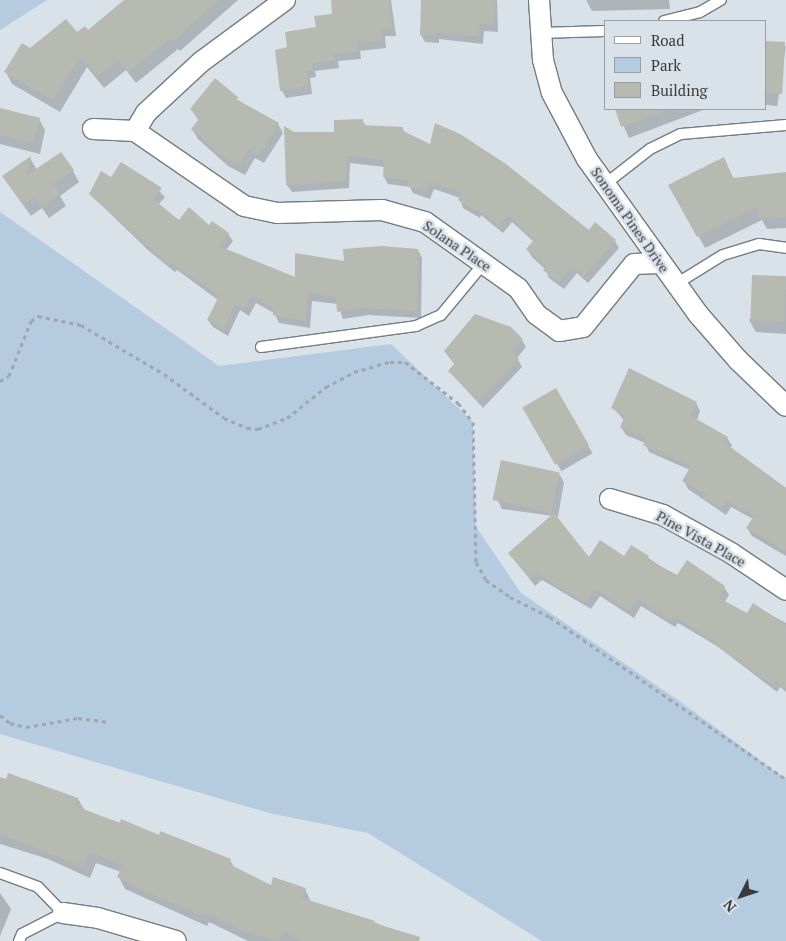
<!DOCTYPE html>
<html>
<head>
<meta charset="utf-8">
<style>
	body { margin:0 }
	#map { position:relative; width:786px; height:941px; overflow:hidden; background:#d9e1e9; font-family:"PT Serif",serif }
	div>[style] { position:absolute }
	[style*='--x'] { left:calc(var(--x)*1px); top:calc(var(--y)*1px); width:calc(var(--w)*1px); rotate:calc(var(--a)*1deg) }
	.green>* { inset:0; background:#b4cbe0 }
	.shadow>* { inset:0; background:#0003; transform-origin:0 0 }
	.building>* { inset:0; background:#b7bab0; transform-origin:0 0 }
	.path>* { height:3px; margin-top:-1.5px; transform-origin:0; background:repeating-linear-gradient(90deg,#a0a6ad 0 4px,transparent 0 8px) }
	.roads { filter:drop-shadow(1px 0 #747c83) drop-shadow(-1px 0 #747c83) drop-shadow(0 1px #747c83) drop-shadow(0 -1px #747c83) }
	.service>* { height:10px; margin:-5px; padding:0 5px; transform-origin:5px; border-radius:5px; background:#fff }
	.minor>* { height:20px; margin:-10px; padding:0 10px; transform-origin:10px; border-radius:10px; background:#fff }
	span { translate:-50% -50%; white-space:nowrap; text-align:center; line-height:1.15; -webkit-text-stroke:5px #d9e1e9; paint-order:stroke }
	.street-label { font-size:14px; color:#383b3e }
	.legend { position:absolute; left:604px; top:20px; width:162px; height:90px; box-sizing:border-box; background:#d9e1e9; border:1px solid #999fa5; margin:0; padding:6px 9px; list-style:none; font-size:15px; color:#383b3e }
	.legend li { display:flex; align-items:center; gap:10px; height:25px }
	.legend b { width:25px; border:1px solid #999fa5 }
	.north { position:absolute; left:716px; top:871px; width:50px; height:50px; -webkit-text-stroke:4px #d9e1e9; paint-order:stroke; rotate:229deg; font-size:14px; font-weight:700; line-height:20px; text-align:center; color:#383b3e }
	.north::after { content:''; display:block; margin:auto; width:18px; height:22px; background:#383b3e; clip-path:polygon(50% 0,100% 100%,50% 72%,0 100%) }
</style>
</head>
<body>
<div id="map">
	<div class="green">
		<div style="clip-path:polygon(0 0,47px 0,0 30px)"></div>
		<div style="clip-path:polygon(0 212px,219px 366px,391px 344px,473px 422px,476px 527px,521px 593px,678px 700px,786px 779px,786px 941px,542px 941px,368px 833px,269px 813px,0 734px)"></div>
	</div>
	<div class="shadow">
		<div style="clip-path:polygon(125px 0,238px 0,180px 51px,178px 49px,136px 83px,126px 70px,104px 88px,87px 67px,60px 112px,12px 84px,6px 72px,30px 50px,87px 32px)"></div>
		<div style="clip-path:polygon(332px 0,391px 0,396px 36px,385px 36px,386px 48px,360px 51px,361px 59px,338px 61px,339px 68px,315px 71px,316px 77px,310px 78px,312px 94px,286px 98px,282px 91px,276px 51px,288px 48px,334px 15px)"></div>
		<div style="clip-path:polygon(422px 0,497px 0,498px 32px,484px 31px,483px 44px,439px 39px,439px 43px,425px 42px,421px 35px)"></div>
		<div style="clip-path:polygon(586px 0,669px 0,670px 9px,592px 11px)"></div>
		<div style="left:765px;top:43px;width:21px;height:61px;rotate:8deg"></div>
		<div style="clip-path:polygon(215px 80px,240px 103px,278px 124px,283px 133px,264px 163px,255px 158px,245px 175px,228px 166px,198px 139px,192px 129px,199px 121px,191px 109px)"></div>
		<div style="clip-path:polygon(0 109px,39px 119px,45px 130px,40px 154px,0 144px)"></div>
		<div style="clip-path:polygon(616px 109px,703px 109px,703px 110px,629px 138px)"></div>
		<div style="clip-path:polygon(362px 120px,366px 126px,402px 128px,406px 134px,589px 232px,615px 241px,619px 248px,588px 283px,577px 273px,564px 289px,549px 278px,545px 269px,532px 257px,527px 249px,534px 242px,512px 222px,503px 233px,481px 215px,480px 218px,463px 208px,460px 198px,434px 189px,430px 199px,413px 193px,410px 187px,388px 184px,384px 177px,385px 167px,350px 163px,349px 188px,292px 192px,287px 185px,294px 133px,335px 133px)"></div>
		<div style="clip-path:polygon(30px 158px,37px 170px,73px 171px,79px 182px,60px 196px,66px 206px,49px 218px,42px 208px,31px 216px,11px 188px)"></div>
		<div style="clip-path:polygon(723px 159px,734px 179px,786px 174px,786px 228px,767px 229px,762px 220px,705px 248px,670px 185px)"></div>
		<div style="clip-path:polygon(146px 178px,165px 197px,158px 205px,179px 222px,228px 234px,233px 241px,226px 250px,296px 279px,345px 262px,418px 250px,422px 258px,421px 318px,368px 315px,343px 319px,338px 304px,312px 301px,310px 328px,279px 323px,274px 313px,256px 303px,249px 316px,240px 310px,228px 336px,213px 327px,208px 320px,218px 300px,177px 270px,175px 272px,149px 251px,90px 194px,112px 179px,144px 181px)"></div>
		<div style="clip-path:polygon(786px 277px,786px 334px,756px 332px,749px 320px)"></div>
		<div style="clip-path:polygon(522px 340px,526px 347px,517px 358px,522px 367px,483px 408px,449px 371px,455px 365px,445px 352px)"></div>
		<div style="left:556px;top:390px;width:73px;height:36px;rotate:60deg"></div>
		<div style="clip-path:polygon(696px 403px,700px 411px,697px 420px,727px 438px,732px 445px,730px 449px,786px 488px,786px 556px,752px 536px,747px 528px,753px 519px,731px 507px,726px 515px,688px 489px,684px 481px,690px 470px,649px 452px,645px 443px,626px 435px,621px 427px,624px 420px,613px 408px)"></div>
		<div style="clip-path:polygon(559px 474px,564px 482px,558px 517px,555px 516px,589px 559px,625px 558px,632px 547px,677px 577px,687px 562px,724px 587px,729px 595px,725px 602px,747px 615px,753px 605px,786px 623px,786px 692px,780px 687px,777px 692px,717px 646px,678px 623px,675px 627px,641px 606px,634px 618px,600px 596px,591px 609px,542px 580px,535px 586px,510px 554px,553px 516px,502px 509px,498px 501px)"></div>
		<div style="clip-path:polygon(0 778px,78px 799px,85px 811px,230px 860px,235px 869px,272px 886px,305px 889px,311px 902px,374px 922px,415px 941px,248px 941px,209px 922px,207px 926px,125px 889px,119px 877px,121px 872px,96px 863px,90px 878px,48px 859px,0 844px)"></div>
		<div style="clip-path:polygon(0 893px,11px 909px,0 936px)"></div>
	</div>
	<div class="building">
		<div style="clip-path:polygon(124px 0,219px 0,173px 41px,170px 38px,128px 72px,118px 60px,97px 77px,80px 56px,53px 101px,4px 72px,22px 43px,30px 48px,66px 19px,77px 32px,85px 26px,88px 30px)"></div>
		<div style="clip-path:polygon(331px 0,389px 0,393px 29px,381px 29px,383px 41px,357px 43px,358px 52px,334px 53px,335px 60px,312px 64px,313px 70px,307px 71px,308px 86px,280px 91px,275px 50px,287px 47px,285px 32px,316px 27px,314px 16px,332px 14px)"></div>
		<div style="clip-path:polygon(421px 0,496px 0,494px 25px,480px 24px,479px 37px,436px 32px,436px 36px,420px 35px)"></div>
		<div style="left:765px;top:41px;width:20px;height:52px;rotate:3deg"></div>
		<div style="clip-path:polygon(215px 78px,239px 98px,236px 99px,279px 123px,259px 154px,249px 149px,239px 166px,221px 156px,191px 129px,200px 118px,190px 109px)"></div>
		<div style="clip-path:polygon(0 108px,40px 118px,34px 143px,0 135px)"></div>
		<div style="clip-path:polygon(615px 109px,666px 109px,667px 110px,621px 127px)"></div>
		<div style="clip-path:polygon(363px 119px,363px 125px,403px 127px,403px 131px,430px 144px,435px 123px,460px 134px,506px 164px,589px 230px,595px 222px,616px 240px,584px 276px,572px 266px,559px 282px,543px 270px,546px 267px,526px 249px,534px 240px,508px 215px,498px 226px,477px 209px,475px 211px,458px 200px,462px 193px,430px 182px,426px 192px,407px 186px,409px 181px,383px 177px,384px 160px,347px 156px,346px 181px,286px 185px,284px 126px,294px 132px,334px 132px,334px 120px)"></div>
		<div style="clip-path:polygon(61px 152px,74px 170px,53px 184px,60px 194px,42px 207px,35px 197px,23px 205px,2px 176px,31px 156px,26px 176px)"></div>
		<div style="clip-path:polygon(724px 157px,733px 178px,786px 172px,786px 217px,759px 218px,758px 207px,697px 237px,668px 185px)"></div>
		<div style="clip-path:polygon(121px 162px,162px 188px,153px 199px,179px 220px,189px 207px,209px 225px,212px 221px,229px 233px,219px 246px,295px 277px,295px 253px,344px 261px,343px 249px,382px 246px,418px 249px,417px 311px,363px 308px,337px 312px,336px 297px,308px 293px,306px 321px,273px 315px,273px 308px,252px 296px,245px 309px,235px 304px,224px 329px,207px 320px,219px 296px,172px 263px,170px 266px,89px 194px,101px 171px,111px 177px)"></div>
		<div style="left:752px;top:275px;width:34px;height:46px;rotate:2deg"></div>
		<div style="clip-path:polygon(475px 314px,511px 327px,523px 339px,512px 351px,519px 359px,478px 401px,448px 371px,455px 363px,444px 351px)"></div>
		<div style="clip-path:polygon(629px 368px,697px 402px,691px 416px,728px 437px,725px 443px,786px 488px,786px 551px,746px 528px,754px 516px,726px 500px,722px 508px,704px 498px,706px 494px,682px 481px,691px 466px,643px 445px,646px 438px,620px 427px,625px 415px,611px 408px)"></div>
		<div style="left:556px;top:388px;width:66px;height:39px;rotate:60deg"></div>
		<div style="left:501px;top:460px;width:60px;height:41px;rotate:12deg"></div>
		<div style="clip-path:polygon(554px 513px,589px 557px,600px 540px,624px 556px,631px 545px,649px 556px,647px 559px,677px 575px,687px 560px,725px 586px,719px 598px,747px 613px,753px 603px,786px 625px,786px 689px,776px 681px,773px 685px,714px 644px,715px 641px,673px 616px,670px 620px,637px 599px,630px 611px,595px 589px,586px 603px,537px 573px,530px 579px,508px 553px)"></div>
		<div style="clip-path:polygon(8px 773px,78px 798px,75px 806px,120px 823px,121px 819px,159px 835px,160px 831px,231px 859px,229px 864px,271px 885px,273px 877px,306px 888px,302px 898px,375px 921px,374px 923px,420px 937px,419px 941px,302px 941px,283px 932px,279px 941px,245px 932px,202px 911px,201px 915px,148px 893px,117px 877px,123px 865px,89px 852px,83px 867px,0 834px,0 777px,6px 779px)"></div>
	</div>
	<div class="path">
		<div style="--x:0;--y:381;--w:10;--a:-29"></div>
		<div style="--x:9;--y:376;--w:59;--a:-68.2"></div>
		<div style="--x:31;--y:321;--w:9;--a:-36"></div>
		<div style="--x:38;--y:316;--w:44;--a:11.8"></div>
		<div style="--x:81;--y:325;--w:96;--a:30.6"></div>
		<div style="--x:164;--y:374;--w:74;--a:36.3"></div>
		<div style="--x:224;--y:418;--w:25;--a:23"></div>
		<div style="--x:247;--y:428;--w:11;--a:5"></div>
		<div style="--x:258;--y:429;--w:31;--a:-21"></div>
		<div style="--x:287;--y:418;--w:50;--a:-38.5"></div>
		<div style="--x:326;--y:387;--w:32;--a:-28"></div>
		<div style="--x:354;--y:372;--w:37;--a:-16"></div>
		<div style="--x:390;--y:362;--w:15;--a:0"></div>
		<div style="--x:405;--y:362;--w:67;--a:37.7"></div>
		<div style="--x:458;--y:403;--w:24;--a:52"></div>
		<div style="--x:473;--y:422;--w:140;--a:88.8"></div>
		<div style="--x:476;--y:562;--w:21;--a:61"></div>
		<div style="--x:486;--y:580;--w:29;--a:35"></div>
		<div style="--x:510;--y:597;--w:45;--a:26.6"></div>
		<div style="--x:550;--y:617;--w:286;--a:34.5"></div>
		<div style="--x:0;--y:715;--w:13;--a:39"></div>
		<div style="--x:10;--y:723;--w:16;--a:14"></div>
		<div style="--x:26;--y:727;--w:53;--a:-9.8"></div>
		<div style="--x:78;--y:718;--w:32;--a:7"></div>
	</div>
	<div class="roads">
		<div class="service">
			<div style="--x:664;--y:21;--w:37;--a:-14"></div>
			<div style="--x:700;--y:12;--w:24;--a:-30"></div>
			<div style="--x:540;--y:33;--w:65;--a:-1.8"></div>
			<div style="--x:604;--y:185;--w:58;--a:-38"></div>
			<div style="--x:650;--y:149;--w:34;--a:-26"></div>
			<div style="--x:681;--y:134;--w:105;--a:-4.9"></div>
			<div style="--x:676;--y:284;--w:55;--a:-31.7"></div>
			<div style="--x:723;--y:255;--w:38;--a:-17"></div>
			<div style="--x:759;--y:244;--w:27;--a:8"></div>
			<div style="--x:261;--y:347;--w:156;--a:-7.7"></div>
			<div style="--x:416;--y:326;--w:27;--a:-24"></div>
			<div style="--x:441;--y:315;--w:67;--a:-50.4"></div>
			<div style="--x:0;--y:873;--w:40;--a:20.2"></div>
			<div style="--x:38;--y:887;--w:36;--a:46"></div>
			<div style="--x:63;--y:913;--w:46;--a:152.9"></div>
			<div style="--x:22;--y:934;--w:8;--a:113"></div>
		</div>
		<div class="minor">
			<div style="--x:285;--y:0;--w:104;--a:143.6"></div>
			<div style="--x:201;--y:62;--w:75;--a:137.2"></div>
			<div style="--x:146;--y:113;--w:21;--a:121"></div>
			<div style="--x:135;--y:131;--w:132;--a:34.5"></div>
			<div style="--x:244;--y:206;--w:34;--a:12"></div>
			<div style="--x:277;--y:213;--w:105;--a:-1.6"></div>
			<div style="--x:382;--y:210;--w:45;--a:15.6"></div>
			<div style="--x:425;--y:222;--w:114;--a:35.4"></div>
			<div style="--x:518;--y:288;--w:32;--a:55"></div>
			<div style="--x:536;--y:314;--w:29;--a:36"></div>
			<div style="--x:559;--y:331;--w:24;--a:-9"></div>
			<div style="--x:583;--y:327;--w:81;--a:-51"></div>
			<div style="--x:634;--y:264;--w:26;--a:-2"></div>
			<div style="--x:539;--y:0;--w:60;--a:86.2"></div>
			<div style="--x:543;--y:60;--w:34;--a:75"></div>
			<div style="--x:552;--y:93;--w:75;--a:62.1"></div>
			<div style="--x:587;--y:159;--w:191;--a:54.4"></div>
			<div style="--x:698;--y:314;--w:61;--a:49"></div>
			<div style="--x:738;--y:360;--w:66;--a:43.8"></div>
			<div style="--x:93;--y:129;--w:42;--a:2.7"></div>
			<div style="--x:610;--y:499;--w:55;--a:16.8"></div>
			<div style="--x:663;--y:515;--w:78;--a:29.2"></div>
			<div style="--x:731;--y:553;--w:66;--a:33.9"></div>
			<div style="--x:63;--y:913;--w:35;--a:8"></div>
			<div style="--x:98;--y:918;--w:81;--a:16.4"></div>
		</div>
	</div>
	<div class="street-label">
		<span style="left:630px;top:220px;rotate:55deg">Sonoma Pines Drive</span>
		<span style="left:457px;top:246px;rotate:34deg">Solana Place</span>
		<span style="left:701px;top:539px;rotate:29deg">Pine Vista Place</span>
	</div>
	<ul class="legend">
	<li><b style="height:6px;background:#fff"></b>Road</li>
	<li><b style="height:14px;background:#b4cbe0"></b>Park</li>
	<li><b style="height:14px;background:#b7bab0"></b>Building</li>
	</ul>
	<div class="north">N</div>
</div>
</body>
</html>
